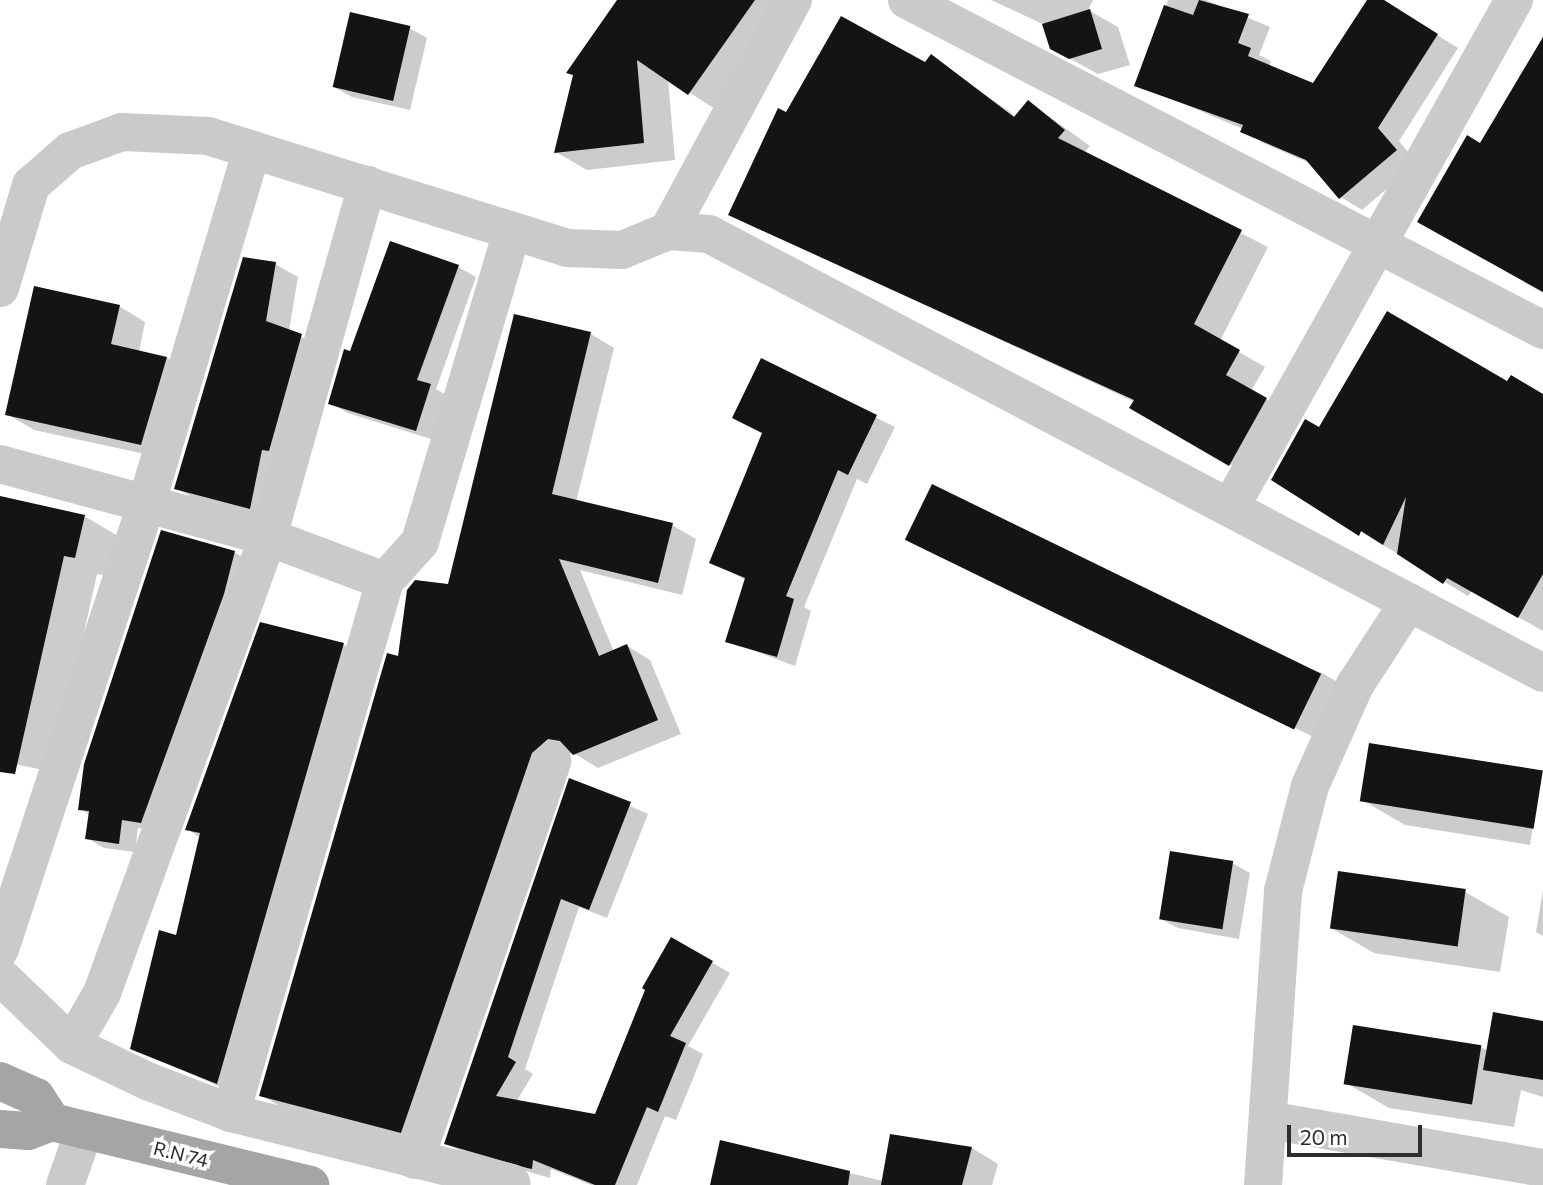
<!DOCTYPE html>
<html>
<head>
<meta charset="utf-8">
<style>
	body { margin:0 }
	#map { position:relative; width:1543px; height:1185px; overflow:hidden; background:#fff; font-family:Commissioner,sans-serif }
	div>[style] { position:absolute }
	[style*='--x'] { left:calc(var(--x)*1px); top:calc(var(--y)*1px); width:calc(var(--w)*1px); rotate:calc(var(--a)*1deg) }
	.shadow>* { inset:0; background:#0003 }
	.building>* { inset:0; background:#141414; transform-origin:0 0 }
	.minor>* { height:38px; margin:-19px; padding:0 19px; transform-origin:19px; border-radius:19px; background:#cacaca }
	.major>* { height:38px; margin:-19px; padding:0 19px; transform-origin:19px; border-radius:19px; background:#a5a5a5 }
	span { translate:-50% -50%; white-space:nowrap; text-align:center; line-height:1.15; -webkit-text-stroke:7px #fff; paint-order:stroke }
	.street-label { font-size:19px; color:#2d2d2d }
	.scale { position:absolute; left:1287px; top:1125px; width:135px; height:32px; box-sizing:border-box; border:4px solid #2d2d2d; border-top:0; padding-left:9px; font-size:21px; line-height:24px; white-space:nowrap; color:#2d2d2d; -webkit-text-stroke:5px #fff; paint-order:stroke }
</style>
</head>
<body>
<div id="map">
	<div class="shadow">
		<div style="clip-path:polygon(619px 0,799px 0,720px 112px,668px 79px,675px 160px,587px 170px,556px 152px,575px 76px,568px 73px)"></div>
		<div style="clip-path:polygon(991px 0,1093px 0,1088px 10px,1118px 27px,1130px 65px,1098px 74px,1051px 48px,1047px 26px)"></div>
		<div style="clip-path:polygon(1168px 0,1206px 0,1270px 27px,1259px 55px,1271px 61px,1269px 67px,1314px 85px,1369px 0,1381px 0,1458px 48px,1399px 141px,1417px 163px,1362px 210px,1341px 197px,1312px 164px,1263px 143px,1243px 129px,1141px 86px,1141px 73px)"></div>
		<div style="clip-path:polygon(409px 28px,427px 38px,410px 110px,352px 97px,334px 87px)"></div>
		<div style="clip-path:polygon(1543px 52px,1543px 293px,1420px 221px,1481px 145px)"></div>
		<div style="clip-path:polygon(931px 57px,1017px 117px,1029px 102px,1090px 146px,1084px 153px,1268px 247px,1220px 341px,1265px 367px,1251px 391px,1292px 414px,1256px 479px,1131px 408px,1135px 402px,730px 215px,786px 114px,925px 65px)"></div>
		<div style="clip-path:polygon(275px 264px,298px 277px,289px 331px,325px 349px,273px 521px,199px 501px,176px 488px)"></div>
		<div style="clip-path:polygon(458px 267px,476px 277px,436px 389px,448px 396px,434px 440px,348px 413px,330px 403px,351px 353px)"></div>
		<div style="clip-path:polygon(119px 306px,145px 322px,139px 352px,167px 358px,193px 374px,168px 459px,34px 430px,7px 414px)"></div>
		<div style="clip-path:polygon(516px 316px,591px 334px,614px 348px,576px 502px,672px 525px,696px 539px,682px 595px,580px 570px,614px 652px,627px 646px,650px 660px,681px 734px,598px 768px,572px 752px,555px 767px,425px 1145px,284px 1109px,261px 1095px,400px 658px,449px 586px)"></div>
		<div style="clip-path:polygon(762px 361px,895px 427px,867px 484px,857px 479px,804px 607px,811px 611px,795px 666px,727px 641px,746px 580px,711px 562px,763px 433px)"></div>
		<div style="clip-path:polygon(1508px 383px,1543px 396px,1543px 631px,1472px 591px,1468px 596px,1273px 479px,1320px 430px)"></div>
		<div style="clip-path:polygon(0 498px,84px 516px,118px 536px,109px 576px,97px 574px,53px 772px,0 761px)"></div>
		<div style="clip-path:polygon(908px 539px,1322px 673px,1365px 698px,1340px 750px)"></div>
		<div style="clip-path:polygon(234px 552px,250px 562px,157px 831px,138px 828px,135px 852px,104px 848px,87px 838px,90px 815px,80px 809px)"></div>
		<div style="clip-path:polygon(261px 624px,344px 645px,365px 657px,238px 1095px,132px 1048px,178px 937px,201px 838px,187px 829px)"></div>
		<div style="clip-path:polygon(570px 780px,648px 814px,607px 918px,579px 907px,525px 1069px,533px 1074px,516px 1102px,596px 1116px,672px 939px,730px 973px,688px 1046px,703px 1054px,676px 1120px,665px 1116px,637px 1185px,591px 1185px,551px 1169px,550px 1178px,464px 1153px,446px 1143px)"></div>
		<div style="clip-path:polygon(1539px 789px,1530px 845px,1405px 825px,1362px 800px)"></div>
		<div style="clip-path:polygon(1232px 863px,1250px 873px,1239px 939px,1178px 928px,1159px 918px)"></div>
		<div style="clip-path:polygon(1543px 890px,1543px 936px,1536px 932px)"></div>
		<div style="clip-path:polygon(1465px 892px,1509px 917px,1500px 972px,1374px 953px,1331px 928px)"></div>
		<div style="clip-path:polygon(1543px 1022px,1543px 1097px,1521px 1090px,1514px 1127px,1389px 1108px,1346px 1083px,1480px 1047px,1488px 1051px)"></div>
		<div style="clip-path:polygon(721px 1142px,883px 1181px,972px 1148px,998px 1164px,992px 1185px,711px 1185px)"></div>
	</div>
	<div class="building">
		<div style="clip-path:polygon(617px 0,755px 0,688px 95px,637px 60px,644px 143px,554px 153px,573px 75px,566px 73px)"></div>
		<div style="clip-path:polygon(1199px 0,1249px 14px,1238px 43px,1251px 48px,1248px 56px,1313px 83px,1367px 0,1384px 0,1438px 34px,1378px 128px,1397px 150px,1339px 199px,1306px 160px,1240px 132px,1243px 125px,1134px 86px,1164px 5px,1193px 15px)"></div>
		<div style="clip-path:polygon(1090px 9px,1102px 49px,1069px 59px,1050px 49px,1042px 24px)"></div>
		<div style="left:350px;top:12px;width:62px;height:77px;rotate:13deg"></div>
		<div style="clip-path:polygon(841px 16px,925px 62px,931px 54px,1014px 117px,1028px 100px,1065px 130px,1058px 138px,1242px 230px,1194px 324px,1240px 350px,1226px 375px,1267px 398px,1229px 466px,1129px 408px,1134px 400px,728px 215px,778px 108px,786px 112px)"></div>
		<div style="clip-path:polygon(1543px 37px,1543px 292px,1417px 222px,1467px 135px,1480px 143px)"></div>
		<div style="clip-path:polygon(390px 241px,459px 265px,417px 380px,431px 384px,416px 431px,328px 404px,344px 349px,350px 351px)"></div>
		<div style="clip-path:polygon(243px 257px,276px 262px,266px 321px,302px 334px,269px 451px,262px 450px,250px 509px,174px 489px)"></div>
		<div style="clip-path:polygon(34px 286px,120px 305px,111px 344px,167px 357px,141px 445px,5px 415px)"></div>
		<div style="clip-path:polygon(1387px 311px,1507px 381px,1511px 375px,1543px 394px,1543px 574px,1518px 618px,1447px 578px,1443px 584px,1397px 554px,1406px 497px,1383px 545px,1361px 531px,1359px 536px,1271px 480px,1305px 419px,1319px 427px)"></div>
		<div style="clip-path:polygon(514px 314px,591px 332px,552px 494px,673px 523px,658px 583px,559px 559px,599px 656px,627px 644px,658px 720px,573px 755px,560px 741px,548px 739px,532px 753px,401px 1133px,259px 1096px,387px 653px,398px 656px,407px 590px,415px 580px,448px 584px)"></div>
		<div style="clip-path:polygon(761px 358px,877px 415px,848px 475px,838px 470px,786px 596px,794px 599px,777px 657px,725px 642px,745px 578px,709px 563px,762px 433px,732px 418px)"></div>
		<div style="left:932px;top:484px;width:433px;height:62px;rotate:26deg"></div>
		<div style="clip-path:polygon(0 496px,85px 515px,75px 558px,64px 556px,15px 774px,0 772px)"></div>
		<div style="clip-path:polygon(161px 530px,235px 551px,224px 594px,141px 823px,122px 820px,119px 844px,85px 839px,89px 811px,78px 810px,84px 764px)"></div>
		<div style="clip-path:polygon(260px 622px,344px 643px,217px 1084px,130px 1049px,159px 930px,176px 935px,200px 833px,185px 830px)"></div>
		<div style="left:1369px;top:743px;width:176px;height:59px;rotate:9deg"></div>
		<div style="clip-path:polygon(569px 778px,631px 802px,589px 910px,561px 899px,508px 1057px,516px 1062px,496px 1096px,595px 1114px,645px 990px,642px 988px,671px 937px,713px 961px,670px 1036px,686px 1043px,658px 1112px,647px 1107px,615px 1185px,595px 1185px,533px 1160px,532px 1169px,527px 1168px,444px 1144px)"></div>
		<div style="left:1170px;top:851px;width:64px;height:69px;rotate:9deg"></div>
		<div style="left:1338px;top:871px;width:129px;height:58px;rotate:8deg"></div>
		<div style="clip-path:polygon(1493px 1012px,1543px 1021px,1543px 1080px,1483px 1070px)"></div>
		<div style="left:1353px;top:1025px;width:130px;height:60px;rotate:9deg"></div>
		<div style="clip-path:polygon(890px 1134px,972px 1147px,962px 1185px,881px 1185px)"></div>
		<div style="clip-path:polygon(720px 1140px,850px 1171px,848px 1185px,710px 1185px)"></div>
	</div>
	<div class="minor">
		<div style="--x:907;--y:0;--w:717;--a:27.42"></div>
		<div style="--x:668;--y:231;--w:263;--a:-61.6"></div>
		<div style="--x:0;--y:288;--w:108;--a:-73.2"></div>
		<div style="--x:31;--y:185;--w:52;--a:-41.1"></div>
		<div style="--x:70;--y:151;--w:55;--a:-20.1"></div>
		<div style="--x:122;--y:132;--w:86;--a:2.7"></div>
		<div style="--x:208;--y:136;--w:377;--a:17.3"></div>
		<div style="--x:568;--y:248;--w:54;--a:2.1"></div>
		<div style="--x:622;--y:250;--w:50;--a:-22.4"></div>
		<div style="--x:668;--y:231;--w:41;--a:4.2"></div>
		<div style="--x:709;--y:234;--w:942;--a:27.76"></div>
		<div style="--x:0;--y:464;--w:278;--a:15.2"></div>
		<div style="--x:268;--y:537;--w:125;--a:20.6"></div>
		<div style="--x:1230;--y:508;--w:582;--a:-60.79"></div>
		<div style="--x:0;--y:949;--w:467;--a:-71.8"></div>
		<div style="--x:146;--y:505;--w:371;--a:-73.4"></div>
		<div style="--x:0;--y:976;--w:100;--a:43.8"></div>
		<div style="--x:72;--y:1045;--w:60;--a:-60"></div>
		<div style="--x:102;--y:993;--w:485;--a:-70"></div>
		<div style="--x:268;--y:537;--w:366;--a:-74.3"></div>
		<div style="--x:72;--y:1045;--w:83;--a:25.6"></div>
		<div style="--x:147;--y:1081;--w:90;--a:20.9"></div>
		<div style="--x:231;--y:1113;--w:289;--a:14"></div>
		<div style="--x:231;--y:1113;--w:554;--a:-73.86"></div>
		<div style="--x:385;--y:581;--w:52;--a:-48.1"></div>
		<div style="--x:420;--y:542;--w:324;--a:-73.5"></div>
		<div style="--x:1268;--y:1120;--w:279;--a:9.9"></div>
		<div style="--x:415;--y:1160;--w:422;--a:-71"></div>
		<div style="--x:65;--y:1185;--w:57;--a:-70.6"></div>
		<div style="--x:1263;--y:1185;--w:295;--a:-86.1"></div>
		<div style="--x:1283;--y:891;--w:108;--a:-75.6"></div>
		<div style="--x:1310;--y:786;--w:111;--a:-66"></div>
		<div style="--x:1355;--y:685;--w:99;--a:-57"></div>
	</div>
	<div class="major">
		<div style="--x:0;--y:1081;--w:39;--a:24"></div>
		<div style="--x:36;--y:1097;--w:30;--a:57"></div>
		<div style="--x:0;--y:1129;--w:28;--a:4"></div>
		<div style="--x:28;--y:1131;--w:26;--a:-21"></div>
		<div style="--x:52;--y:1122;--w:266;--a:13.7"></div>
	</div>
	<div class="street-label">
		<span style="left:181px;top:1154px;rotate:14deg">R.N 74</span>
	</div>
	<div class="scale">20 m</div>
</div>
</body>
</html>
